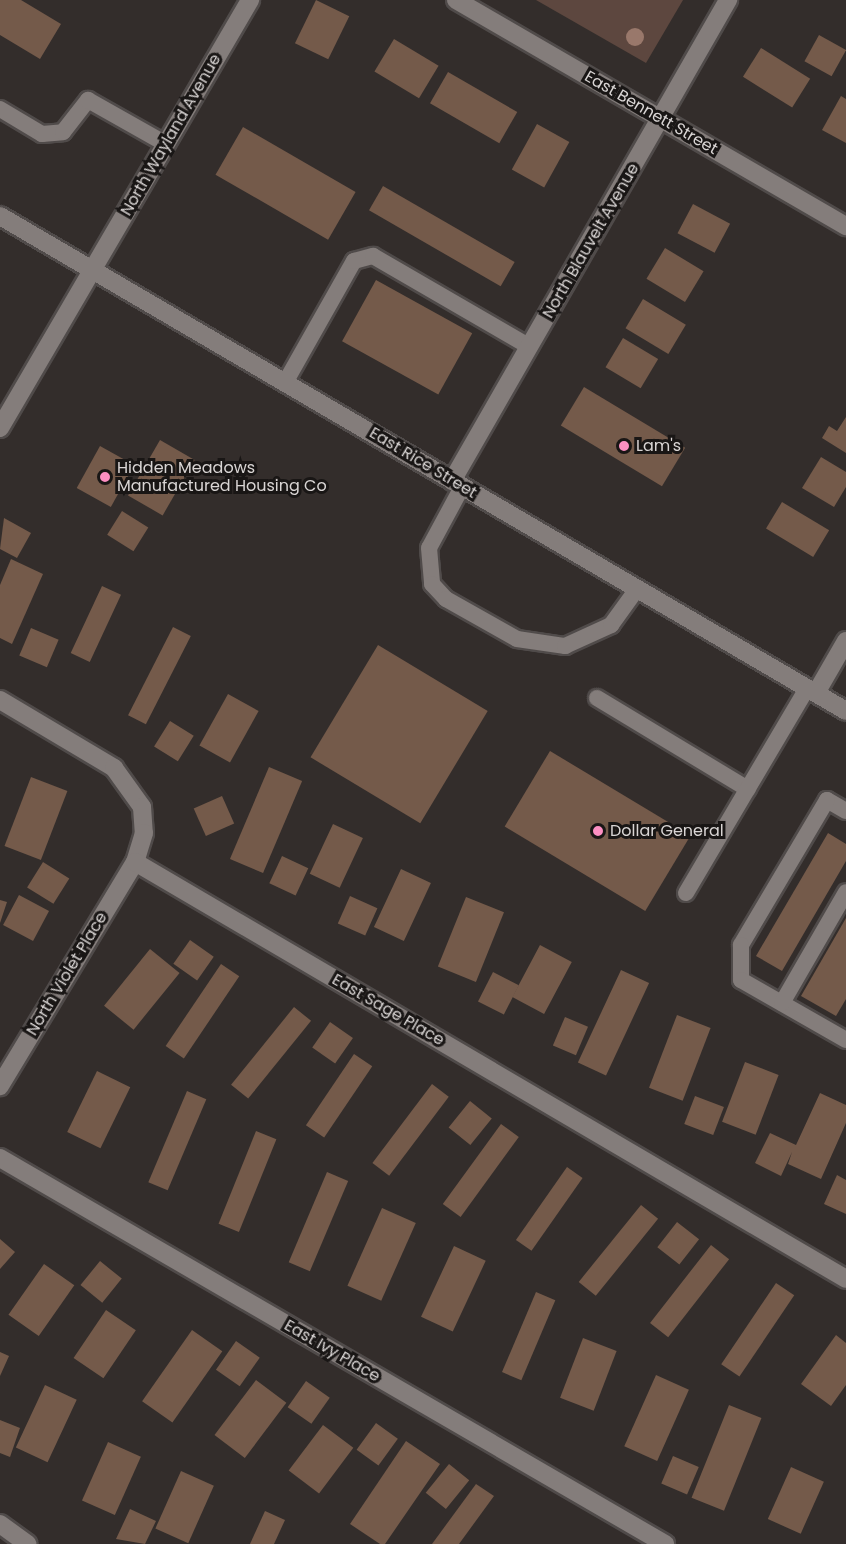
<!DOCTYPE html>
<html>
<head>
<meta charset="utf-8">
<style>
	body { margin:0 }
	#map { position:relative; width:846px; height:1544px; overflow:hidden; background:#332d2b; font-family:Poppins,sans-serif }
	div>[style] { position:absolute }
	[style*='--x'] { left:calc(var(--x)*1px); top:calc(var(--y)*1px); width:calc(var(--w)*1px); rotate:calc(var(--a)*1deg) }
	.green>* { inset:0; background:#5d473f }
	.building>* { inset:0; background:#745a4a; transform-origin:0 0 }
	.roads { filter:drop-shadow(2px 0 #504b4a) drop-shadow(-2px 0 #504b4a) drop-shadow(0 2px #504b4a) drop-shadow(0 -2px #504b4a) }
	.lane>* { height:16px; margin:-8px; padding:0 8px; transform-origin:8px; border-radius:8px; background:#847d7b }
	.street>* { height:18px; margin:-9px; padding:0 9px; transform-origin:9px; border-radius:9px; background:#847d7b }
	.secondary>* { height:18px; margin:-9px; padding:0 9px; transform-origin:9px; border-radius:9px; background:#847d7b }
	.trees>* { width:18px; height:18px; margin:-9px; border-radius:50%; background:#99786b }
	.dots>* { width:16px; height:16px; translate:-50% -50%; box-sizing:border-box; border:3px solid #191615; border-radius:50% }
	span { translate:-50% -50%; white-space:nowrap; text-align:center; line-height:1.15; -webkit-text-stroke:6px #191615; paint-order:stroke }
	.street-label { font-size:16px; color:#d9d5d4 }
	.poi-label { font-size:16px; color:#d9d5d4 }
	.left { translate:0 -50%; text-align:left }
</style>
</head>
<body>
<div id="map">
	<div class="green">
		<div style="clip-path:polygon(536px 0,683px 0,646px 63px)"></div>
	</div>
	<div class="building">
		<div style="clip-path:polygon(0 0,21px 0,61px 24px,40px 59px,0 35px)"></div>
		<div style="left:316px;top:0;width:37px;height:48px;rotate:26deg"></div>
		<div style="left:819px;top:35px;width:31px;height:30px;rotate:29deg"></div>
		<div style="left:394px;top:39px;width:52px;height:38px;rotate:31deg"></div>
		<div style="left:761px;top:48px;width:58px;height:34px;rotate:32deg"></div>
		<div style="left:448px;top:72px;width:80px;height:36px;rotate:30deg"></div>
		<div style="clip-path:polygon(841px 96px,846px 99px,846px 143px,822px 130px)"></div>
		<div style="left:537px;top:124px;width:37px;height:52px;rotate:29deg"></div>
		<div style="left:243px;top:127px;width:130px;height:55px;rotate:30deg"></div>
		<div style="left:383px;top:186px;width:152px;height:28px;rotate:30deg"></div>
		<div style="left:693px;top:204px;width:42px;height:33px;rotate:28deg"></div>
		<div style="left:665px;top:248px;width:45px;height:36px;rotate:31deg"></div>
		<div style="left:376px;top:280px;width:110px;height:70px;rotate:29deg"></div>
		<div style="left:643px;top:299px;width:50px;height:34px;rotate:31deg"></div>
		<div style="left:623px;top:338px;width:41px;height:34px;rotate:31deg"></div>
		<div style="left:584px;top:387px;width:118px;height:45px;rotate:31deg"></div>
		<div style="clip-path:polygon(846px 417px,846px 453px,822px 438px,829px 426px,837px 431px)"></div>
		<div style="left:160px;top:440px;width:40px;height:64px;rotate:30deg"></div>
		<div style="left:100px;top:446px;width:39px;height:48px;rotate:29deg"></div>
		<div style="clip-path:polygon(821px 457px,846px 472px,846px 487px,834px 507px,802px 488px)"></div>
		<div style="left:782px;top:502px;width:55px;height:31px;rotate:31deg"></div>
		<div style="left:122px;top:511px;width:31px;height:28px;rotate:32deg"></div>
		<div style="clip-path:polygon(4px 518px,31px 533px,17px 558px,0 549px)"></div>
		<div style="clip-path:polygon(11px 559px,43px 574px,12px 644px,0 638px,0 585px)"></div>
		<div style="left:102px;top:586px;width:21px;height:74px;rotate:25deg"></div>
		<div style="left:173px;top:627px;width:20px;height:99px;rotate:27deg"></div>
		<div style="left:31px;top:628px;width:30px;height:30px;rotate:23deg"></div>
		<div style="left:378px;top:645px;width:128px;height:131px;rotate:31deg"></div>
		<div style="left:228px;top:694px;width:35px;height:59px;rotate:29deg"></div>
		<div style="left:170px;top:721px;width:28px;height:30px;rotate:32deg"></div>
		<div style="left:550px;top:751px;width:164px;height:88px;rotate:31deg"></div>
		<div style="left:269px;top:767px;width:36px;height:100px;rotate:23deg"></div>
		<div style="left:31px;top:777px;width:39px;height:74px;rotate:21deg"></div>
		<div style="left:222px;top:796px;width:30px;height:31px;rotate:66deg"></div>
		<div style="left:333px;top:824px;width:33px;height:55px;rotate:25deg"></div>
		<div style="clip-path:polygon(828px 833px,846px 844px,846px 861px,782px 971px,756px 956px)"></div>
		<div style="left:282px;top:856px;width:29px;height:30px;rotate:25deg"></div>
		<div style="left:43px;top:862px;width:31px;height:30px;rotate:32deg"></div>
		<div style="left:401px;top:869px;width:33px;height:64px;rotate:25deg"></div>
		<div style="left:19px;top:895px;width:34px;height:34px;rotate:28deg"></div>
		<div style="left:350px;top:896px;width:30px;height:30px;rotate:24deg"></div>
		<div style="left:466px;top:897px;width:41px;height:75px;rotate:22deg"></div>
		<div style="clip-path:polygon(0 900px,7px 902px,0 923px)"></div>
		<div style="clip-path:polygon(846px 918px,846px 999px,836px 1016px,801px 996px)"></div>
		<div style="left:190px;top:940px;width:29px;height:29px;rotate:35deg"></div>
		<div style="left:540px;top:945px;width:36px;height:59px;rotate:28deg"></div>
		<div style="left:150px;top:949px;width:38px;height:73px;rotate:39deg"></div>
		<div style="left:221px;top:964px;width:22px;height:99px;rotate:34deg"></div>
		<div style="left:621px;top:970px;width:31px;height:102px;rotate:25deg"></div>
		<div style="left:493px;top:972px;width:29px;height:33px;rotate:27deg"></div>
		<div style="left:294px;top:1007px;width:22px;height:100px;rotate:39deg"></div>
		<div style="left:677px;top:1015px;width:36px;height:78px;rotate:21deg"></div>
		<div style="left:565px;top:1017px;width:25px;height:31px;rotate:23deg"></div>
		<div style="left:330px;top:1022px;width:28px;height:31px;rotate:35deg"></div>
		<div style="left:354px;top:1054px;width:22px;height:86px;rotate:34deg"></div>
		<div style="left:745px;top:1062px;width:36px;height:64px;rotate:21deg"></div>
		<div style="left:97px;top:1071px;width:37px;height:68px;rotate:26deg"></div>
		<div style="left:432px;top:1084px;width:21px;height:99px;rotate:37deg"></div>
		<div style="left:187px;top:1091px;width:21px;height:99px;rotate:23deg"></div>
		<div style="clip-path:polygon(820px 1093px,846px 1105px,846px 1123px,821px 1179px,788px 1164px,792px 1152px,781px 1176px,755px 1163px,770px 1133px,796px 1145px)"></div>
		<div style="left:695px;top:1096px;width:31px;height:30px;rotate:21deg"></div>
		<div style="left:470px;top:1101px;width:28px;height:34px;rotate:39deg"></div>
		<div style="left:501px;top:1124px;width:22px;height:99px;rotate:36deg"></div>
		<div style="left:256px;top:1131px;width:22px;height:100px;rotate:22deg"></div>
		<div style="left:567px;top:1167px;width:19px;height:89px;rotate:35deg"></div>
		<div style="left:327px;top:1172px;width:23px;height:98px;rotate:23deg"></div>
		<div style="clip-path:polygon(837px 1175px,846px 1180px,846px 1214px,824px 1204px)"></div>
		<div style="left:641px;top:1205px;width:22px;height:99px;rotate:39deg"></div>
		<div style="left:382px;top:1208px;width:37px;height:85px;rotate:24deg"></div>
		<div style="left:677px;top:1222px;width:28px;height:32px;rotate:38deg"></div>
		<div style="clip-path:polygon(0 1239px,15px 1252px,0 1269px)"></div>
		<div style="left:711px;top:1245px;width:23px;height:99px;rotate:38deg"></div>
		<div style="left:454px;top:1246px;width:35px;height:78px;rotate:25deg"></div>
		<div style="left:100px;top:1261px;width:28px;height:31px;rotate:39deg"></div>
		<div style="left:44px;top:1264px;width:37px;height:62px;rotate:35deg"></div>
		<div style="left:776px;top:1283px;width:22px;height:98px;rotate:34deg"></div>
		<div style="left:536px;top:1292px;width:21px;height:87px;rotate:23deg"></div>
		<div style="left:106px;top:1310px;width:36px;height:58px;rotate:34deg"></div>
		<div style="left:192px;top:1330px;width:37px;height:87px;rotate:35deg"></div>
		<div style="clip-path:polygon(836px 1335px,846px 1343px,846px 1385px,831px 1406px,801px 1384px)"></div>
		<div style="left:583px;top:1338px;width:36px;height:64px;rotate:21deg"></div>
		<div style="left:236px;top:1341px;width:29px;height:35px;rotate:35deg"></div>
		<div style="clip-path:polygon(0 1352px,9px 1356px,0 1376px)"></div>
		<div style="left:656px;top:1375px;width:36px;height:78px;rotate:24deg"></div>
		<div style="left:256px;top:1380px;width:38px;height:69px;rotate:37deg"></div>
		<div style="left:306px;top:1381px;width:29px;height:32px;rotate:35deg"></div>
		<div style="left:45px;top:1385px;width:35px;height:69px;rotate:25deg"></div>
		<div style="left:729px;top:1405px;width:35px;height:100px;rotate:22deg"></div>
		<div style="clip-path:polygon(0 1420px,20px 1428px,10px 1457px,0 1453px)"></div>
		<div style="left:376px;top:1423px;width:27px;height:33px;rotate:36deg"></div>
		<div style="left:323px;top:1425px;width:38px;height:57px;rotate:37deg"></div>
		<div style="clip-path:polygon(406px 1441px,440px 1464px,385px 1544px,380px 1544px,350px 1524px)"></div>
		<div style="left:108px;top:1442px;width:36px;height:64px;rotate:24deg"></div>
		<div style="left:673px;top:1456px;width:28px;height:30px;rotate:23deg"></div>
		<div style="left:449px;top:1464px;width:26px;height:37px;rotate:39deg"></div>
		<div style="left:791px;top:1467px;width:36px;height:57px;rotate:24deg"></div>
		<div style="left:181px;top:1471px;width:36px;height:63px;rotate:24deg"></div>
		<div style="clip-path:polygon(476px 1484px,494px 1496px,459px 1544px,432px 1544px)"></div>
		<div style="clip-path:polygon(130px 1509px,156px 1521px,145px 1544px,116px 1539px)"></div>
		<div style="clip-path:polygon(265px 1511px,285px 1520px,274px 1544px,250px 1544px)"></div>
	</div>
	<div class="roads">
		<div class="lane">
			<div style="--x:0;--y:109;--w:49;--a:30.8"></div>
			<div style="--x:42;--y:134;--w:21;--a:-5"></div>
			<div style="--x:63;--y:132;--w:41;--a:-52"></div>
			<div style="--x:88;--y:100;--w:90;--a:29.4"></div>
			<div style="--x:286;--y:381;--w:138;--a:-60.5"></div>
			<div style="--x:354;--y:261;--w:20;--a:-15"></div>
			<div style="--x:373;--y:256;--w:181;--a:30.1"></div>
			<div style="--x:462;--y:487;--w:69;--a:118.4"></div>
			<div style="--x:429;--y:548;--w:36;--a:85"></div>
			<div style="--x:432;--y:584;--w:21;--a:47"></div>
			<div style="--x:446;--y:599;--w:81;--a:29.4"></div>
			<div style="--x:517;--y:639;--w:49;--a:8.3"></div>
			<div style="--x:565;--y:646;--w:51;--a:-24.5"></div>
			<div style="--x:611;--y:625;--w:44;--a:-54.2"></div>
			<div style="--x:597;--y:698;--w:176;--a:31.1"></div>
			<div style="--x:846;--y:811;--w:22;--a:-150"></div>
			<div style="--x:827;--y:800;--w:169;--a:120.7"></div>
			<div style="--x:741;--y:945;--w:35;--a:90"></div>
			<div style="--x:741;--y:980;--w:121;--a:29.7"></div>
			<div style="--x:686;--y:893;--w:238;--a:-59.4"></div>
			<div style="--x:782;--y:1003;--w:128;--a:-60"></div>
		</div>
		<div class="street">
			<div style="--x:456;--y:0;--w:451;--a:30.1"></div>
			<div style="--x:0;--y:428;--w:496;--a:-59.7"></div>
			<div style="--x:452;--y:481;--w:555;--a:-60.15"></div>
			<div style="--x:816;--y:693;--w:60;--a:-60"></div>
			<div style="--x:0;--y:700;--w:133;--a:30.8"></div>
			<div style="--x:114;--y:768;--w:48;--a:54.3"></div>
			<div style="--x:142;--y:807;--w:26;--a:86"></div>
			<div style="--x:144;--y:833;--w:30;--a:107"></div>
			<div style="--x:135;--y:862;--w:262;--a:121.1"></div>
			<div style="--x:135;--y:862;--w:824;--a:30.39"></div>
			<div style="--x:0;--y:1158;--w:769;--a:30.13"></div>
			<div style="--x:0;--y:1524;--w:34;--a:36"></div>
		</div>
		<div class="secondary">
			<div style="--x:0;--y:216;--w:980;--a:30.33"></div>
		</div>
	</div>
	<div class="trees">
		<div style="left:635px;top:37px"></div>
	</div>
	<div class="dots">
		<div style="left:624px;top:446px;background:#fc8fc2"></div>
		<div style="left:105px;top:477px;background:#fc8fc2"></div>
		<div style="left:598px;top:831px;background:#fc8fc2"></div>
	</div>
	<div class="street-label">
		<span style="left:651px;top:113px;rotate:30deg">East Bennett Street</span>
		<span style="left:171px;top:135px;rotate:-60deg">North Wayland Avenue</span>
		<span style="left:591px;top:241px;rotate:-60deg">North Blauvelt Avenue</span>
		<span style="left:423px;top:463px;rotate:31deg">East Rice Street</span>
		<span style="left:67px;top:974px;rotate:-59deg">North Violet Place</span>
		<span style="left:388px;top:1010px;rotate:30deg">East Sage Place</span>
		<span style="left:332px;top:1351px;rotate:30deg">East Ivy Place</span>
	</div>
	<div class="poi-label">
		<span class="left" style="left:636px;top:446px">Lam's</span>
		<span class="left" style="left:117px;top:477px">Hidden Meadows<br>Manufactured Housing Co</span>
		<span class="left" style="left:610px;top:831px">Dollar General</span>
	</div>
</div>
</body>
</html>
